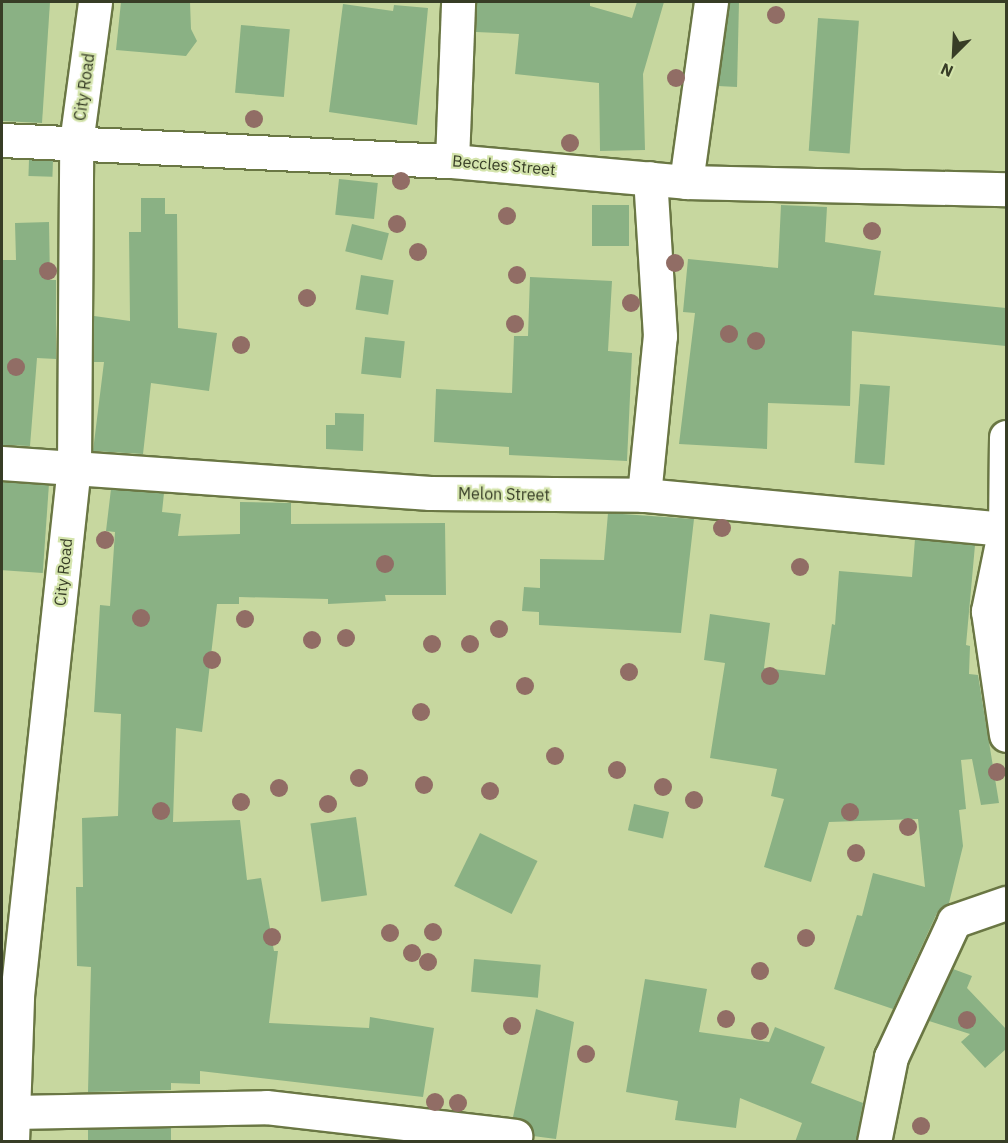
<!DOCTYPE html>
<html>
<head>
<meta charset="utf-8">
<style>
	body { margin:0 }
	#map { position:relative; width:1008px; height:1143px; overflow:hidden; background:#c7d79f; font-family:"IBM Plex Sans",sans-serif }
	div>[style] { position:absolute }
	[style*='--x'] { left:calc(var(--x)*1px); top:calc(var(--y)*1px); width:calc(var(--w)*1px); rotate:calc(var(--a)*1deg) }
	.building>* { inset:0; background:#8ab184; transform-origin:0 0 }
	.roads { filter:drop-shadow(2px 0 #6a7744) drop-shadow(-2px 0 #6a7744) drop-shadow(0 2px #6a7744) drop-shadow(0 -2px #6a7744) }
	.minor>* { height:33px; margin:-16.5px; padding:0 16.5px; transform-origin:16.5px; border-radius:16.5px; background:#fff }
	.major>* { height:33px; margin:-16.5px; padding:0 16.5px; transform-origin:16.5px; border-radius:16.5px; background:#fff }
	.trees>* { width:18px; height:18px; margin:-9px; border-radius:50%; background:#916d65 }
	span { translate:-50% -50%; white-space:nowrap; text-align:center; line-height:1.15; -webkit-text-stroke:4.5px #d4e4ac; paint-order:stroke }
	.street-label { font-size:16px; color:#373d26 }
	.frame { position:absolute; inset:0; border:3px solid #373d26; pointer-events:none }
	.north { position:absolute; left:924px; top:24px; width:60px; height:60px; -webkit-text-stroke:4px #d4e4ac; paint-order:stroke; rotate:204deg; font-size:16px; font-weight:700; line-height:24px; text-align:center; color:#373d26 }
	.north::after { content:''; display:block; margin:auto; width:21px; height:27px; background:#373d26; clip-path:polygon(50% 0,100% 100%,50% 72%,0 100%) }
</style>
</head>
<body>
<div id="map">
	<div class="building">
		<div style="clip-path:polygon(2px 2px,50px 2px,42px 123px,2px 121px)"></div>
		<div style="clip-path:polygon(121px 2px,190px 2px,191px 29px,197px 41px,186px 56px,116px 50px)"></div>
		<div style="clip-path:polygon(477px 2px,590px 2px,590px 6px,632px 18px,637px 2px,664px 2px,643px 74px,645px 150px,600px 151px,599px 83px,515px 74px,519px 34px,476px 32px)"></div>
		<div style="clip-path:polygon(729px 2px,739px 2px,737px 87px,718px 86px)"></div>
		<div style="clip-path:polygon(343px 4px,393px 11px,394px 5px,428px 8px,417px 125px,329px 112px)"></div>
		<div style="left:818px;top:18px;width:41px;height:133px;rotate:4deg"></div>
		<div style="left:241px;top:25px;width:49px;height:68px;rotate:5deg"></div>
		<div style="left:29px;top:160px;width:24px;height:16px;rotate:2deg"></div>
		<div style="left:339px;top:179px;width:39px;height:36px;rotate:6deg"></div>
		<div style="clip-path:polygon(141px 198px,165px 198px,165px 214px,177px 214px,178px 328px,217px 333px,209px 391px,151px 383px,143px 454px,93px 451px,104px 362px,93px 362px,94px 316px,130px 321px,129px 232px,141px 232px)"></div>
		<div style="left:592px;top:205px;width:37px;height:41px"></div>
		<div style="clip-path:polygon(781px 205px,827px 207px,825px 242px,881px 251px,874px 295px,1006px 308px,1006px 346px,852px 331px,850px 406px,768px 403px,767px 449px,679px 444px,695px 313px,683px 312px,688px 259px,778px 268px)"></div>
		<div style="clip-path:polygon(49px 222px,50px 280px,56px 280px,56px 359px,37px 358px,30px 446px,2px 445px,2px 260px,16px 260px,15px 223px)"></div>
		<div style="left:352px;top:224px;width:38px;height:28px;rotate:14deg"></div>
		<div style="left:361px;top:275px;width:33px;height:35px;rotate:9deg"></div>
		<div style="clip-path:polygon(530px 277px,612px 281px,608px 351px,632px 353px,627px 461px,509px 455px,509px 447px,434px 442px,436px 389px,512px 393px,514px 336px,528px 336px)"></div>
		<div style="left:365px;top:337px;width:40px;height:37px;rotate:6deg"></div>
		<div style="left:860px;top:384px;width:30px;height:79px;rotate:4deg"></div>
		<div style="clip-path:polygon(335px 413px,364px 414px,363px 451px,326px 449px,326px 425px,335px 425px)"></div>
		<div style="left:2px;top:482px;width:47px;height:88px;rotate:4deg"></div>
		<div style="clip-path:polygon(111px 489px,164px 493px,162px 512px,181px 514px,178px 536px,240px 534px,240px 502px,291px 503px,291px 524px,445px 523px,446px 595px,385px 595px,386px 601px,328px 604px,328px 599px,239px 597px,239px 604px,217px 604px,202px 732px,176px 728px,173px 822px,240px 820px,247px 880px,261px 878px,274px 951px,278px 951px,269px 1023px,369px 1028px,370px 1017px,434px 1028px,423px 1097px,200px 1071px,200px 1084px,171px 1083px,171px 1090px,88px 1092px,91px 967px,77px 966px,76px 887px,83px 887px,82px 818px,118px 816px,121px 714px,94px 712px,100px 605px,110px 606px,115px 532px,106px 531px)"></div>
		<div style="clip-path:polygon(608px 513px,694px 519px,681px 633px,539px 625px,539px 612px,522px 611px,524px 587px,540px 588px,540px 559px,604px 560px)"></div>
		<div style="clip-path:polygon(915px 539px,975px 545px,966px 645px,970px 646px,969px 674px,978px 675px,999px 803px,981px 805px,972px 759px,961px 760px,966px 809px,959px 810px,963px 846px,949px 903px,937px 913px,893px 1009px,834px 989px,857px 915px,862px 916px,873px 873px,925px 887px,918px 819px,829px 822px,811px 882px,764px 867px,784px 799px,771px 796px,777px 769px,710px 758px,725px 663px,704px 660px,710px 614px,770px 623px,764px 668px,825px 675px,832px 624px,835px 625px,839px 571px,912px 577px)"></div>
		<div style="left:634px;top:804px;width:36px;height:27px;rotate:13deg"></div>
		<div style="left:356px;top:817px;width:79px;height:46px;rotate:82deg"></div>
		<div style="left:480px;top:833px;width:64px;height:59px;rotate:26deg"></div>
		<div style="left:474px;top:959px;width:67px;height:33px;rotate:5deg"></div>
		<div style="clip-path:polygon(953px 969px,972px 976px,967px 988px,1006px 1029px,1006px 1049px,985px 1068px,961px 1042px,970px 1034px,929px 1021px)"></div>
		<div style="clip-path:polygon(645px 979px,707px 989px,699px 1032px,769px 1042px,775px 1027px,825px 1047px,811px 1083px,863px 1103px,856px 1142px,795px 1142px,802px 1123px,740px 1098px,736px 1128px,675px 1120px,678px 1101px,626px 1092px)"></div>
		<div style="clip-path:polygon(536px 1009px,574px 1022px,556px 1139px,533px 1136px,527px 1121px,513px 1117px)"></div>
		<div style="left:171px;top:1128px;width:14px;height:83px;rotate:90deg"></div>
	</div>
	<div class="roads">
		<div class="minor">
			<div style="--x:2;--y:140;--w:450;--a:2.7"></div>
			<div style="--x:452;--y:161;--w:235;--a:5.1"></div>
			<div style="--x:686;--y:182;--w:320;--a:1.3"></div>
			<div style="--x:452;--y:161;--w:159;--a:-87.8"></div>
			<div style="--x:686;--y:182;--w:182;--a:-82.1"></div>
			<div style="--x:1006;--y:437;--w:91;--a:90.6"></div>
			<div style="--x:1005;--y:528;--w:85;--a:101.6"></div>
			<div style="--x:988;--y:611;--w:125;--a:81.7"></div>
			<div style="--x:2;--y:463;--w:429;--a:4"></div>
			<div style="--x:430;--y:493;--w:214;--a:0.5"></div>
			<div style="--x:644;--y:495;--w:364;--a:5.4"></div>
			<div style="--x:644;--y:495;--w:160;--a:-84.3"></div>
			<div style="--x:660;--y:336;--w:158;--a:-93.6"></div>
			<div style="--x:13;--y:1112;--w:253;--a:-1.1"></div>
			<div style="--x:266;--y:1107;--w:251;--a:6.6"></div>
			<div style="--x:874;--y:1142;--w:87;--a:-78.7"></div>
			<div style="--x:891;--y:1057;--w:150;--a:-65.1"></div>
			<div style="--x:954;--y:921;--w:55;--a:-19.1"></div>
		</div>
		<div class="major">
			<div style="--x:12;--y:1142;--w:146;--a:-88"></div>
			<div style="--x:17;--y:996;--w:533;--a:-83.86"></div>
			<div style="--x:74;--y:466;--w:323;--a:-89.6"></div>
			<div style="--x:76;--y:143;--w:142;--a:-82.3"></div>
		</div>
	</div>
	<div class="trees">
		<div style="left:776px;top:15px"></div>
		<div style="left:676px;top:78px"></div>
		<div style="left:254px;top:119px"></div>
		<div style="left:570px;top:143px"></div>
		<div style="left:401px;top:181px"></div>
		<div style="left:507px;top:216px"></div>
		<div style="left:397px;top:224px"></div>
		<div style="left:872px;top:231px"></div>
		<div style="left:418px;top:252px"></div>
		<div style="left:675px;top:263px"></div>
		<div style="left:48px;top:271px"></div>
		<div style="left:517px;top:275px"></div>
		<div style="left:307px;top:298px"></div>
		<div style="left:631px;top:303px"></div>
		<div style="left:515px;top:324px"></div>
		<div style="left:729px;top:334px"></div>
		<div style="left:756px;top:341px"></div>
		<div style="left:241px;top:345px"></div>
		<div style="left:16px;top:367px"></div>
		<div style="left:722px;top:528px"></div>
		<div style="left:105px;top:540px"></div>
		<div style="left:385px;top:564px"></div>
		<div style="left:800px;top:567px"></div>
		<div style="left:141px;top:618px"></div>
		<div style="left:245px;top:619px"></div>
		<div style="left:499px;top:629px"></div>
		<div style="left:346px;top:638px"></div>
		<div style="left:312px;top:640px"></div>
		<div style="left:432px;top:644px"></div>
		<div style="left:470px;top:644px"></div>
		<div style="left:212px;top:660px"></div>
		<div style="left:629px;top:672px"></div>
		<div style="left:770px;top:676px"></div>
		<div style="left:525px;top:686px"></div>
		<div style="left:421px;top:712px"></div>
		<div style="left:555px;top:756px"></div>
		<div style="left:617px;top:770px"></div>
		<div style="left:997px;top:772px"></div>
		<div style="left:359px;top:778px"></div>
		<div style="left:424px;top:785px"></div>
		<div style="left:663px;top:787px"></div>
		<div style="left:279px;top:788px"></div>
		<div style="left:490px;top:791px"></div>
		<div style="left:694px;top:800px"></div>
		<div style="left:241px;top:802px"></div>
		<div style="left:328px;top:804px"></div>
		<div style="left:161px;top:811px"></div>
		<div style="left:850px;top:812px"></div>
		<div style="left:908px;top:827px"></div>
		<div style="left:856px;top:853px"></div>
		<div style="left:433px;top:932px"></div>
		<div style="left:390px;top:933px"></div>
		<div style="left:272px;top:937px"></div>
		<div style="left:806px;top:938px"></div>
		<div style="left:412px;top:953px"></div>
		<div style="left:428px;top:962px"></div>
		<div style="left:760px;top:971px"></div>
		<div style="left:726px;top:1019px"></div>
		<div style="left:967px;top:1020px"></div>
		<div style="left:512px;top:1026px"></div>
		<div style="left:760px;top:1031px"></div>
		<div style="left:586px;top:1054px"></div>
		<div style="left:435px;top:1102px"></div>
		<div style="left:458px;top:1103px"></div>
		<div style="left:921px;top:1126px"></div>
	</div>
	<div class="street-label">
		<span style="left:84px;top:87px;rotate:-82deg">City Road</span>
		<span style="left:504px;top:165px;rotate:5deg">Beccles Street</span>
		<span style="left:504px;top:494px;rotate:1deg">Melon Street</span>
		<span style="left:63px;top:572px;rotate:-84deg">City Road</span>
	</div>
	<div class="frame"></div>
	<div class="north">N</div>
</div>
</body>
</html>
